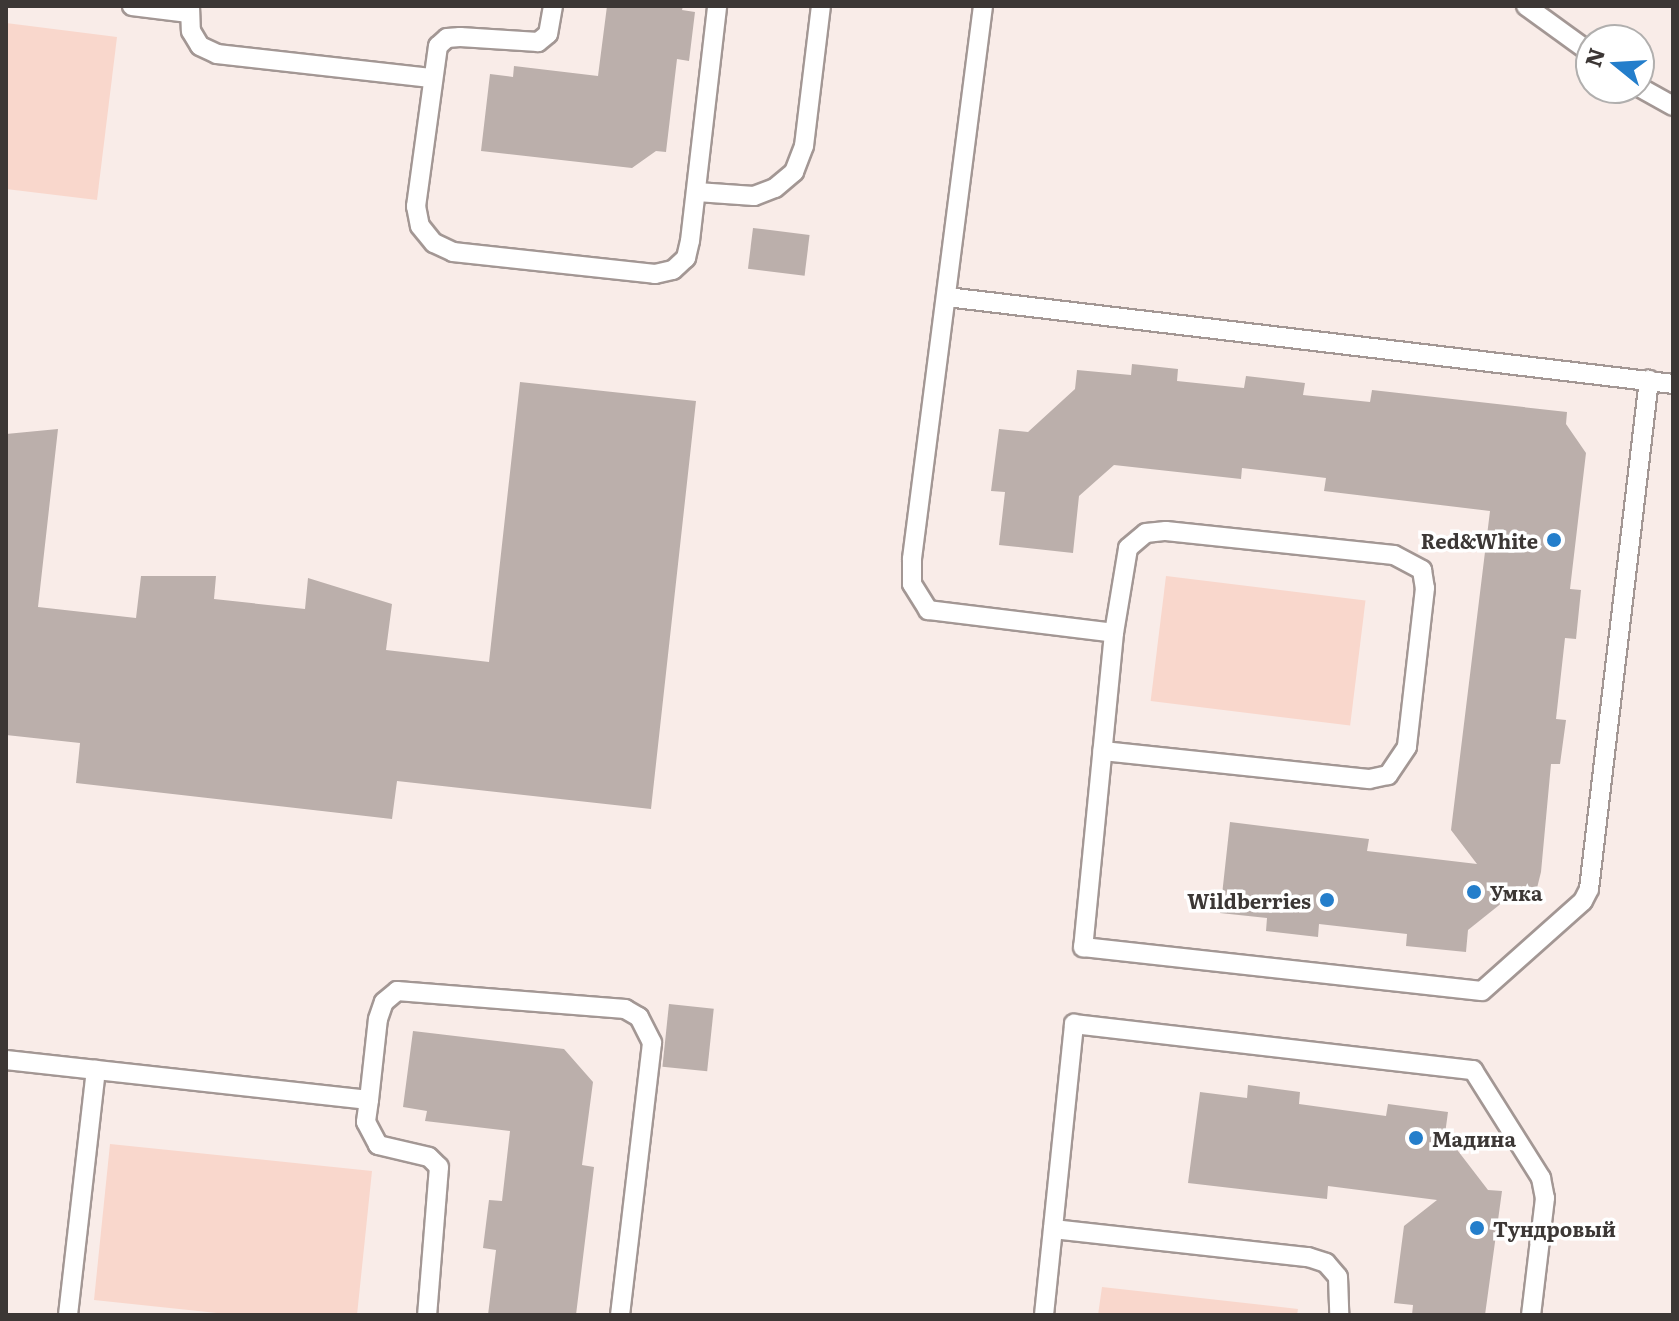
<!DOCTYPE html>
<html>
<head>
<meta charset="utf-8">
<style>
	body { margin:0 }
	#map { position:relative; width:1679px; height:1321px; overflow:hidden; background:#f9ece8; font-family:Literata,serif }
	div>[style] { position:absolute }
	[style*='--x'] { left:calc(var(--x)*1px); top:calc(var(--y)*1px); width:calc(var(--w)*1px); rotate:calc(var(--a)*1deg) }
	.green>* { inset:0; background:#f9d7cc; transform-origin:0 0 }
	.building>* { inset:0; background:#bbafab; transform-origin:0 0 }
	.roads { filter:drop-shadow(2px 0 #a39794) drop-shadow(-2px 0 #a39794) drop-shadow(0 2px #a39794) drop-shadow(0 -2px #a39794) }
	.lane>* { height:18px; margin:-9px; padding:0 9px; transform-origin:9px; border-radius:9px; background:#fff }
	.dots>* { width:22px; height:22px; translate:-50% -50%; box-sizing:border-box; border:4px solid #fff; border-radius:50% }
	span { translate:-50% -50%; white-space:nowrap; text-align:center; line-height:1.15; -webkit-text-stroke:7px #fff; paint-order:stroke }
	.poi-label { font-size:20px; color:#3c3735; font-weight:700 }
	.right { translate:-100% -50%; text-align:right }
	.left { translate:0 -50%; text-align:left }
	.frame { position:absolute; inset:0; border:8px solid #3c3735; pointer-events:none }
	.north { position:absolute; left:1575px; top:24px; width:80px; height:80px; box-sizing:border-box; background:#fff; border:2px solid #b1afae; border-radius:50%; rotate:288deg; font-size:22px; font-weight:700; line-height:32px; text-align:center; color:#3c3735 }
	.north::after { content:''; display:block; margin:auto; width:28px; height:36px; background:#247ecb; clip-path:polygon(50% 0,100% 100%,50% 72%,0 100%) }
</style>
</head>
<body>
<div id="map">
	<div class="green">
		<div style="clip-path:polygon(6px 23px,117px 37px,97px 200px,6px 189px)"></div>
		<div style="left:1166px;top:576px;width:201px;height:126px;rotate:7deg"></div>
		<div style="clip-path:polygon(110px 1144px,372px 1171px,357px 1315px,236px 1315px,94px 1300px)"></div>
		<div style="clip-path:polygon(1102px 1287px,1298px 1309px,1297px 1315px,1098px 1315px)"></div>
	</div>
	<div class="building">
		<div style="clip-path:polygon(607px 6px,683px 6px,682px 10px,695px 12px,689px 61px,677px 59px,666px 152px,656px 151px,632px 168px,481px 151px,490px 74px,513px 77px,514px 66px,598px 76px)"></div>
		<div style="left:753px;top:228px;width:57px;height:41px;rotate:7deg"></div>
		<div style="clip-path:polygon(1132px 364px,1178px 369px,1177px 381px,1244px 388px,1246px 376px,1305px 383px,1303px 395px,1370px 402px,1372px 390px,1567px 412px,1566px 424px,1586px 453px,1570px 589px,1581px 590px,1576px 639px,1565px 638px,1556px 719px,1566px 720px,1560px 764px,1551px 764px,1541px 872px,1537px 888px,1523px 886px,1468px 930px,1466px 952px,1406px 946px,1407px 934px,1319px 924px,1318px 937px,1266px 931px,1267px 918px,1220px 913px,1230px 822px,1369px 839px,1367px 851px,1477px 864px,1451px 830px,1490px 511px,1324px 491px,1326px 478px,1242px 468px,1241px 479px,1114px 465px,1079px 496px,1073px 553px,999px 545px,1005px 492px,991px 491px,999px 429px,1028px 432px,1075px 389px,1077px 370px,1131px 375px)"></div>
		<div style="clip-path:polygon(520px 382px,696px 401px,651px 809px,397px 781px,392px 819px,76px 783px,80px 743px,6px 735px,6px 434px,58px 429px,38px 607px,136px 618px,141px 576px,216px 576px,214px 599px,305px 609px,308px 578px,392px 604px,386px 650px,489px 662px)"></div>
		<div style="left:669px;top:1004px;width:45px;height:63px;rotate:6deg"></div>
		<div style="clip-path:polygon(413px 1031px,564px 1049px,593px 1082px,582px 1165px,594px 1167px,576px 1315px,488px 1315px,496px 1250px,483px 1248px,489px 1200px,502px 1201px,510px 1131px,425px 1121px,427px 1111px,403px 1107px)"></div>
		<div style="clip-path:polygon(1248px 1085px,1300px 1092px,1299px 1104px,1386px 1116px,1388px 1104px,1448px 1112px,1445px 1134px,1488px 1190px,1502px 1191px,1485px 1315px,1412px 1315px,1413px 1305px,1394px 1303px,1404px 1226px,1437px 1200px,1328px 1186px,1327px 1199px,1188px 1183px,1200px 1092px,1247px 1098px)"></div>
	</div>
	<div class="roads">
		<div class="lane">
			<div style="--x:132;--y:6;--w:57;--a:7"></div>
			<div style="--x:190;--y:6;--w:25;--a:88"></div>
			<div style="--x:191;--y:31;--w:17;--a:59"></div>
			<div style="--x:200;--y:46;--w:19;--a:25"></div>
			<div style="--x:217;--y:54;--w:215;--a:6.4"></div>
			<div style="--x:553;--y:6;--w:28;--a:100"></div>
			<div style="--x:548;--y:34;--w:13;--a:141"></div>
			<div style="--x:538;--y:42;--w:78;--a:-176.3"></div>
			<div style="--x:460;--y:37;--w:13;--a:176"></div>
			<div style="--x:447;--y:38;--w:12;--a:138"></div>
			<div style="--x:438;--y:46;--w:162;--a:97.8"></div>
			<div style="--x:416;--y:206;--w:20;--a:79"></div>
			<div style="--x:420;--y:226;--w:22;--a:51"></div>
			<div style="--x:434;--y:243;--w:21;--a:25"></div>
			<div style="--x:453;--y:252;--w:203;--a:6.2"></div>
			<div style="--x:655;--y:274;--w:18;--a:-13"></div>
			<div style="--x:673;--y:270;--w:18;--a:-43"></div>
			<div style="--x:686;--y:258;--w:17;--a:-77"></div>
			<div style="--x:690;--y:241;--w:237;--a:-83.4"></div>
			<div style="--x:983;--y:6;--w:558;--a:97.32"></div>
			<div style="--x:912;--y:559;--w:25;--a:90"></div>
			<div style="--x:912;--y:584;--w:31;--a:58"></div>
			<div style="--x:928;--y:610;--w:187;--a:7"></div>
			<div style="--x:1114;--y:633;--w:86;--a:-80.6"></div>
			<div style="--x:1128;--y:548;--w:23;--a:-40"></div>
			<div style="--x:1146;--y:533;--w:20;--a:-6"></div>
			<div style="--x:1166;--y:531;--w:229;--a:6"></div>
			<div style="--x:1394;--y:555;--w:32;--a:28"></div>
			<div style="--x:1422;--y:570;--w:18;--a:81"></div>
			<div style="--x:1425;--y:588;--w:160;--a:96.5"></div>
			<div style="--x:1407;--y:747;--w:34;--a:124"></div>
			<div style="--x:1388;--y:775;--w:19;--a:168"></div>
			<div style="--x:1369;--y:779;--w:268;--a:-174"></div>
			<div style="--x:1526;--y:6;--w:80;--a:35.9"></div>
			<div style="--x:1639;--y:87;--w:39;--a:29"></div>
			<div style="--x:697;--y:192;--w:57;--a:4"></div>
			<div style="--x:754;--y:196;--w:22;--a:-21"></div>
			<div style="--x:775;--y:188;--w:25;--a:-40"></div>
			<div style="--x:794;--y:172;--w:28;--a:-69"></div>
			<div style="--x:804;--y:146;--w:141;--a:-83.1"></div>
			<div style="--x:947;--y:297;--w:731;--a:6.83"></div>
			<div style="--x:1114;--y:633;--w:316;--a:95.6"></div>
			<div style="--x:1083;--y:947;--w:401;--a:6.3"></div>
			<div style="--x:1482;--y:991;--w:135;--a:-41.7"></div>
			<div style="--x:1583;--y:901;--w:13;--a:-63"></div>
			<div style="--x:1589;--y:889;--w:513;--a:-83.28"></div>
			<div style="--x:6;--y:1060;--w:365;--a:6.3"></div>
			<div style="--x:369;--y:1100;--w:22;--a:98"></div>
			<div style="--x:366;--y:1122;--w:26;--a:62"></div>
			<div style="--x:378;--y:1145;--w:52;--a:13.2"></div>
			<div style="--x:429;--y:1157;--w:14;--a:45"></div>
			<div style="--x:439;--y:1167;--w:148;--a:94.6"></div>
			<div style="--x:369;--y:1100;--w:81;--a:-83.7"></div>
			<div style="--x:378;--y:1019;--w:18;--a:-71"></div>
			<div style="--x:384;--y:1002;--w:17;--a:-40"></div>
			<div style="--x:397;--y:991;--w:229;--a:4.5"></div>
			<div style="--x:625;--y:1009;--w:16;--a:30"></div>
			<div style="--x:639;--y:1017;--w:29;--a:63"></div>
			<div style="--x:652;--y:1043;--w:274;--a:96.7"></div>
			<div style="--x:1053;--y:1229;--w:257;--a:6.3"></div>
			<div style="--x:1308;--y:1257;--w:19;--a:18"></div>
			<div style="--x:1326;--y:1263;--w:18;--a:49"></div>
			<div style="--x:1338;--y:1277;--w:38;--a:88"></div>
			<div style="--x:68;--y:1315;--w:247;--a:-83.5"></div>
			<div style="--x:1044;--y:1315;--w:293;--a:-84.1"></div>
			<div style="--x:1074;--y:1024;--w:402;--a:6.6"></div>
			<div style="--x:1473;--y:1070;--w:128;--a:57.8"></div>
			<div style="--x:1541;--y:1178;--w:20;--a:79"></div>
			<div style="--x:1545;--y:1198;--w:118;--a:96.8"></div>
		</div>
	</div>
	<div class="dots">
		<div style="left:1554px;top:540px;background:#247ecb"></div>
		<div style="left:1474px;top:892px;background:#247ecb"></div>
		<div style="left:1327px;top:900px;background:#247ecb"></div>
		<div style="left:1416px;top:1138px;background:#247ecb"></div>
		<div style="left:1477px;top:1228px;background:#247ecb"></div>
	</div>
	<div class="poi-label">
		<span class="right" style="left:1538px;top:540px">Red&amp;White</span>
		<span class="left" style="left:1490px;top:892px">Умка</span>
		<span class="right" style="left:1311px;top:900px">Wildberries</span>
		<span class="left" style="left:1432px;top:1138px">Мадина</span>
		<span class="left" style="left:1493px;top:1228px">Тундровый</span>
	</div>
	<div class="frame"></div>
	<div class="north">N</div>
</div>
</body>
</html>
